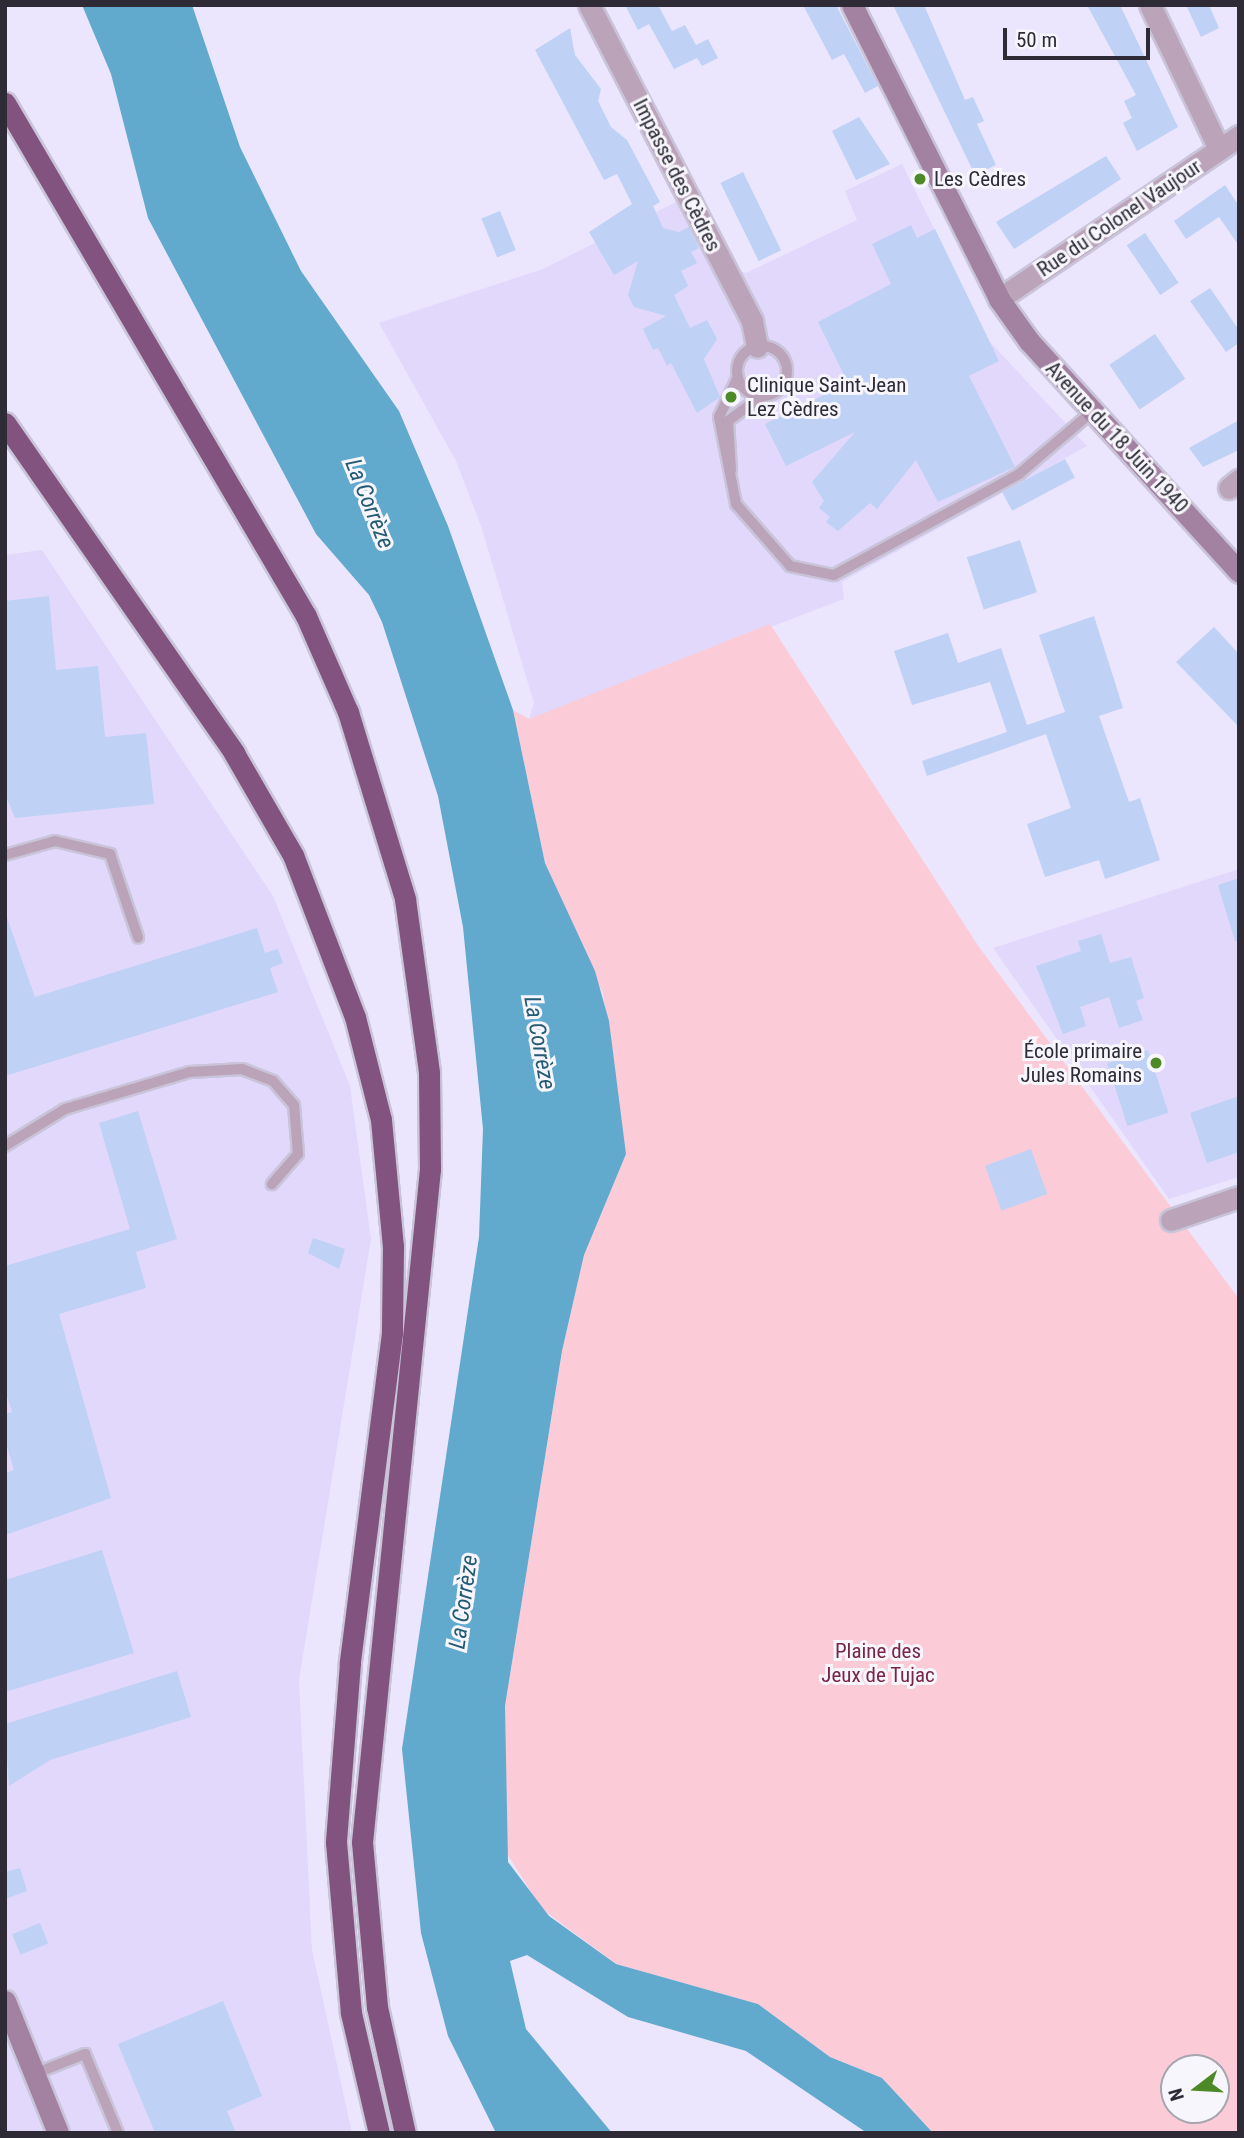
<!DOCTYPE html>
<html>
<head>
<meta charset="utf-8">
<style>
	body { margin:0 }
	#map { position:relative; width:1244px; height:2138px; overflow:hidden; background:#ebe6fd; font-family:"Roboto Condensed",sans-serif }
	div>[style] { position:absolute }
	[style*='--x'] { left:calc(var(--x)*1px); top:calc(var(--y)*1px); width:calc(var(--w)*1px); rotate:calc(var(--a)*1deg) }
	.built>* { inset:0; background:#e1d8fc }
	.green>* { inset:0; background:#fbccd8 }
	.water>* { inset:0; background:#61a9cd }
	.building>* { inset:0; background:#bfd1f5; transform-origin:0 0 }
	.roads { filter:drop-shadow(2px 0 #c9c4d9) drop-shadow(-2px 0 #c9c4d9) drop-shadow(0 2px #c9c4d9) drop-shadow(0 -2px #c9c4d9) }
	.lane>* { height:10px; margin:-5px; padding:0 5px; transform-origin:5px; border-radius:5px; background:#bba3b9 }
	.lane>.ring { margin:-5px; padding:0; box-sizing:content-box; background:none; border:10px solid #bba3b9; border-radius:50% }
	.street>* { height:21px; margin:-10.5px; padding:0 10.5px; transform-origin:10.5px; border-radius:10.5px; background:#bba3b9 }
	.secondary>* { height:21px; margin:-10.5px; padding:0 10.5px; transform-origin:10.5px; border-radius:10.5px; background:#a381a1 }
	.highway>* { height:21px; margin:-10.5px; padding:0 10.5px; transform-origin:10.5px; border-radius:10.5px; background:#82537f }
	.dots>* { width:19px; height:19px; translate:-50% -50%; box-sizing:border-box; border:4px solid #f7f6fc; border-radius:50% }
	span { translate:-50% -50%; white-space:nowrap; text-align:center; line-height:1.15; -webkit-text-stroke:6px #f7f6fc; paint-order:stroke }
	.street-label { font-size:21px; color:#2e2b36 }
	.poi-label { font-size:21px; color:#2e2b36 }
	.left { translate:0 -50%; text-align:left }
	.right { translate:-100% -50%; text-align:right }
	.park-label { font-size:21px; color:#792545 }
	.water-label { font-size:23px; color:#235a74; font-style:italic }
	.frame { position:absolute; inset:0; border:7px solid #2e2b36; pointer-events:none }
	.north { position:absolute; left:1160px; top:2054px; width:70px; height:70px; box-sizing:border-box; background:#f7f6fc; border:2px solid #a7a5ad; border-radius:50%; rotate:253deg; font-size:19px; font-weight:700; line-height:28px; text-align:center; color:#2e2b36 }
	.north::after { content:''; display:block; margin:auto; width:24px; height:32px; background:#4e8927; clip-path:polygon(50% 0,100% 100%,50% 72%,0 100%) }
	.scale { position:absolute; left:1003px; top:28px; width:147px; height:32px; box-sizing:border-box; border:4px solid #2e2b36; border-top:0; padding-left:9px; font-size:21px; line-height:24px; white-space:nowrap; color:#2e2b36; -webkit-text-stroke:5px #f7f6fc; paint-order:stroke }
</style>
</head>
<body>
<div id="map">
	<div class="built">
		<div style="clip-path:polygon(902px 164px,990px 342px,1087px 446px,842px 582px,844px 599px,529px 719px,534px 703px,481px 526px,456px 461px,379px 323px,543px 269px,676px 202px,707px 261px,746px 273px,857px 220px,845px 191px)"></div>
		<div style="clip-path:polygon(42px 550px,273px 896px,350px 1086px,371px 1239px,299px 1680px,312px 1950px,352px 2133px,5px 2133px,5px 555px)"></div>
		<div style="clip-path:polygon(1239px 869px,1239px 1177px,1169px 1199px,993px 948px)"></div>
	</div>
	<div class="green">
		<div style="clip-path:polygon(evenodd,770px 624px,979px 947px,1239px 1299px,1239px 2133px,933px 2133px,882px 2078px,830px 2057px,758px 2004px,616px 1964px,542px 1909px,504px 1849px,505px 1706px,562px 1351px,584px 1255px,626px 1154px,603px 994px,545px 863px,513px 710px,529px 719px,770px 624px,1174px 2068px,1216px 2068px,1216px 2110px,1174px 2110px,1174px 2068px)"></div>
	</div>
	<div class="water">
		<div style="clip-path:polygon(82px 5px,192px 5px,240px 147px,301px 271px,399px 411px,448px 526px,513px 710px,545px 863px,595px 971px,609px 1021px,626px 1154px,584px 1255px,562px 1351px,505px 1706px,508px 1862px,549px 1916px,616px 1964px,758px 2004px,830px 2057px,882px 2078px,933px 2133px,867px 2133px,746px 2051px,628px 2017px,527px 1955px,510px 1961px,526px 2029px,612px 2133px,496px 2133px,448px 2036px,421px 1933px,402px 1749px,479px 1237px,483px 1129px,463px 927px,438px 796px,382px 622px,369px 595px,316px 534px,148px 218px,111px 74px)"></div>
	</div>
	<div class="building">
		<div style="clip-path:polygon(625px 5px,658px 5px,672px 31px,685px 25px,696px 45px,708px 39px,718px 58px,702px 66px,697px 58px,674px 69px,649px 24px,638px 30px)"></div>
		<div style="clip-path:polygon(803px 5px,836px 5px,878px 86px,865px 93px,844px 54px,832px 60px)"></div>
		<div style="clip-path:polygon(893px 5px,924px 5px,965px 100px,973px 97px,984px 121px,977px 124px,996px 165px,975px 175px)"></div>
		<div style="clip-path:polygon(1087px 5px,1120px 5px,1178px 127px,1137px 151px,1123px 123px,1132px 118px,1124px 101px,1136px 95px)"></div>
		<div style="clip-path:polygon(1186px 5px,1209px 5px,1219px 28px,1201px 37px)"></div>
		<div style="clip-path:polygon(570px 28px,575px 55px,601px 89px,598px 101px,611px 127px,627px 140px,660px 202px,653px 206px,663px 228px,679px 232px,689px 227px,699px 248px,691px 252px,697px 263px,681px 271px,688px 286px,674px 295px,690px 328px,707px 320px,717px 339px,704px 359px,720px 397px,697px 413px,671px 363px,667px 366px,658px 348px,653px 350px,643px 329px,666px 316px,634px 307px,628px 295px,638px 261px,614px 275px,589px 232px,632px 204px,617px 174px,604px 180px,535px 50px)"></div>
		<div style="clip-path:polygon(859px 117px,890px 164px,856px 180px,832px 131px)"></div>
		<div style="clip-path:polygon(1106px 156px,1121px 179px,1014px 249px,996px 222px)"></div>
		<div style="left:743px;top:172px;width:87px;height:25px;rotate:64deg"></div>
		<div style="clip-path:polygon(1225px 185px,1239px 206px,1239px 246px,1219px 217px,1186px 239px,1174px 221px)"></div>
		<div style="left:500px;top:211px;width:42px;height:20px;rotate:68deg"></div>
		<div style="clip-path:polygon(911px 225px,917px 238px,935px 229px,999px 361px,969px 376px,1015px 467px,938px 502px,916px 460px,877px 509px,870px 503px,838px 531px,826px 522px,830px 517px,819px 508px,824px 501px,812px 482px,855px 432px,786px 466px,765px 424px,848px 383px,818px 322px,891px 284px,872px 244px)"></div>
		<div style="left:1145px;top:233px;width:60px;height:22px;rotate:56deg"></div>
		<div style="clip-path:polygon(1210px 288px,1239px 330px,1239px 343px,1226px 352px,1190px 301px)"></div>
		<div style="left:1155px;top:334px;width:54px;height:55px;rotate:56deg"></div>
		<div style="clip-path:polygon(1239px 420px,1239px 450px,1203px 467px,1189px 448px)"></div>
		<div style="left:1065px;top:459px;width:21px;height:71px;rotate:62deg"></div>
		<div style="left:1020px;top:540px;width:55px;height:56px;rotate:72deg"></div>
		<div style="clip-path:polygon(49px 596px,56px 670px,98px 666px,105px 737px,146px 733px,154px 804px,15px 818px,5px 794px,5px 601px)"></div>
		<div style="clip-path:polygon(1094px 616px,1123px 708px,1099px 716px,1129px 802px,1140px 798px,1160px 860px,1105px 879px,1099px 860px,1045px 877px,1027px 824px,1071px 808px,1046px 734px,927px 776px,922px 761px,1007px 732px,990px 682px,912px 705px,894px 651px,948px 633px,958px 663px,1001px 648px,1027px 725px,1065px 712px,1039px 635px)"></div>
		<div style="clip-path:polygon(1214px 627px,1239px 654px,1239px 727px,1176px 662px)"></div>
		<div style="clip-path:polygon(1239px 878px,1239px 940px,1235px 941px,1218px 885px)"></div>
		<div style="clip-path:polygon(5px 912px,35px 997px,257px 928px,265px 953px,278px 949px,283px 963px,270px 968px,278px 992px,5px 1076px)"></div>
		<div style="clip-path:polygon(1101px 934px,1110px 963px,1131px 957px,1144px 998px,1136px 1001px,1143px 1020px,1119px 1028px,1109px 997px,1080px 1007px,1086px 1026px,1063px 1034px,1036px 966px,1081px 951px,1078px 941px)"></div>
		<div style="left:1148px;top:1050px;width:66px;height:43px;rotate:72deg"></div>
		<div style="clip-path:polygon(1239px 1096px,1239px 1152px,1207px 1163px,1190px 1113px)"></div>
		<div style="clip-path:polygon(138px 1111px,177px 1239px,136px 1252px,146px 1288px,59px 1314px,111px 1498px,5px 1535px,5px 1473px,14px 1470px,5px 1440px,5px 1414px,12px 1412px,5px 1390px,5px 1266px,130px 1229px,99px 1123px)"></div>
		<div style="left:1031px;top:1149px;width:48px;height:49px;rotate:70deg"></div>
		<div style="clip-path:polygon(313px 1238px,345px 1249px,339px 1269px,308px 1253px)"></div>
		<div style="clip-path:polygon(102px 1550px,134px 1653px,5px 1692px,5px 1580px)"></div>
		<div style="clip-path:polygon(177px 1671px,191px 1717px,50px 1760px,9px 1786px,5px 1724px)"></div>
		<div style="clip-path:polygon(20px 1868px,27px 1891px,5px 1899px,5px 1872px)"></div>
		<div style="left:40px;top:1923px;width:22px;height:30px;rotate:68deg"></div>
		<div style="clip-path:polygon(223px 2001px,262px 2096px,227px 2111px,236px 2133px,155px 2133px,118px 2044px)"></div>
	</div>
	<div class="roads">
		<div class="lane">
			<div class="ring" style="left:737px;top:346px;width:40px;height:40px"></div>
			<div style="--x:738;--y:377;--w:44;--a:115.4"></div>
			<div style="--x:719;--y:417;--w:89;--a:78.9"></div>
			<div style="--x:736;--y:504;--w:82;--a:48.9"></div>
			<div style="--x:790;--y:566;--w:45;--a:11.6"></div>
			<div style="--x:834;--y:575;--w:211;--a:-28.6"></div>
			<div style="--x:1019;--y:474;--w:97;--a:-40.4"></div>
			<div style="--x:731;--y:470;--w:49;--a:-93.5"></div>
			<div style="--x:728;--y:421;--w:42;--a:-36.3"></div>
			<div style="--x:5;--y:855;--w:52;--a:-15.6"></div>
			<div style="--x:55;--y:841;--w:57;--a:13.3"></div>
			<div style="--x:110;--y:854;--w:88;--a:71.4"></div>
			<div style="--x:5;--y:1146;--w:70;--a:-31.7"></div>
			<div style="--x:65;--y:1109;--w:130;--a:-16.5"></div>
			<div style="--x:190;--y:1072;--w:52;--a:-3.3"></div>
			<div style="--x:242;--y:1069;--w:33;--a:21"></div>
			<div style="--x:273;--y:1081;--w:32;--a:49"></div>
			<div style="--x:294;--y:1105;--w:49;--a:85.3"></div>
			<div style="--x:298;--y:1154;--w:40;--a:131"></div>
			<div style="--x:34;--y:2074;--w:55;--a:-21.4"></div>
			<div style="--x:85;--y:2054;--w:86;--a:67.3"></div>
		</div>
		<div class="street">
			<div style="--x:589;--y:5;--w:356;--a:62.7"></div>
			<div style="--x:752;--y:321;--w:26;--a:79"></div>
			<div style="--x:1150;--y:5;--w:160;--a:64.4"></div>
			<div style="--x:999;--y:299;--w:290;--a:-34.2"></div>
			<div style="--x:1229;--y:488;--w:13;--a:-39"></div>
			<div style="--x:1171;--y:1220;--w:72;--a:-18.7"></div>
		</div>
		<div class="secondary">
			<div style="--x:852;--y:5;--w:329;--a:63.4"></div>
			<div style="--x:999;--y:299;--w:52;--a:54.5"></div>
			<div style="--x:1029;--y:341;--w:312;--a:47.7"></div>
			<div style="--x:5;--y:2001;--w:142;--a:68.1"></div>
		</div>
		<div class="highway">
			<div style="--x:5;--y:103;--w:595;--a:59.6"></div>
			<div style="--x:306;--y:616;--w:105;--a:66.4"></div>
			<div style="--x:348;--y:712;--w:195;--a:73"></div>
			<div style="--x:405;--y:899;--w:176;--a:82.1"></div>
			<div style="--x:429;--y:1073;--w:96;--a:89.4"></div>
			<div style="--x:430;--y:1169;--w:676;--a:95.77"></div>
			<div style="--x:362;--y:1842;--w:166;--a:84.8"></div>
			<div style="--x:377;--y:2007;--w:129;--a:77.5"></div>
			<div style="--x:5;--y:423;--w:402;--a:55.2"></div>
			<div style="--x:234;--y:753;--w:118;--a:60"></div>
			<div style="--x:293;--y:855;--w:173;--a:69.1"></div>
			<div style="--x:355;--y:1017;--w:106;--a:75.8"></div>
			<div style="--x:381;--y:1120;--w:127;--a:84.6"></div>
			<div style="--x:393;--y:1246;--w:87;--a:90.7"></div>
			<div style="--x:392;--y:1333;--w:333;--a:97.3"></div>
			<div style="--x:350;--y:1663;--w:180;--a:94.5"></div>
			<div style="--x:336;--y:1842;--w:172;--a:85"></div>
			<div style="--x:351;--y:2013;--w:123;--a:76.9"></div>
		</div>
	</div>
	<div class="dots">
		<div style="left:920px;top:179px;background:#4e8927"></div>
		<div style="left:731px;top:397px;background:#4e8927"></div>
		<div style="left:1156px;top:1063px;background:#4e8927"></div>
	</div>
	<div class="street-label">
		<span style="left:677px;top:175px;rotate:63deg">Impasse des Cèdres</span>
		<span style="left:1119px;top:218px;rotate:-34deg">Rue du Colonel Vaujour</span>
		<span style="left:1117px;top:437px;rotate:47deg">Avenue du 18 Juin 1940</span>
	</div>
	<div class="poi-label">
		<span class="left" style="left:934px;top:179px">Les Cèdres</span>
		<span class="left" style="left:747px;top:397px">Clinique Saint-Jean<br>Lez Cèdres</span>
		<span class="right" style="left:1142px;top:1063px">École primaire<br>Jules Romains</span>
	</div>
	<div class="park-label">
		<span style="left:878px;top:1663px">Plaine des<br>Jeux de Tujac</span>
	</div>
	<div class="water-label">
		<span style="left:369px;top:504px;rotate:68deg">La Corrèze</span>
		<span style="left:539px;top:1043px;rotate:80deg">La Corrèze</span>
		<span style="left:464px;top:1602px;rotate:-82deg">La Corrèze</span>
	</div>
	<div class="frame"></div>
	<div class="north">N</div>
	<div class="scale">50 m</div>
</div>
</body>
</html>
